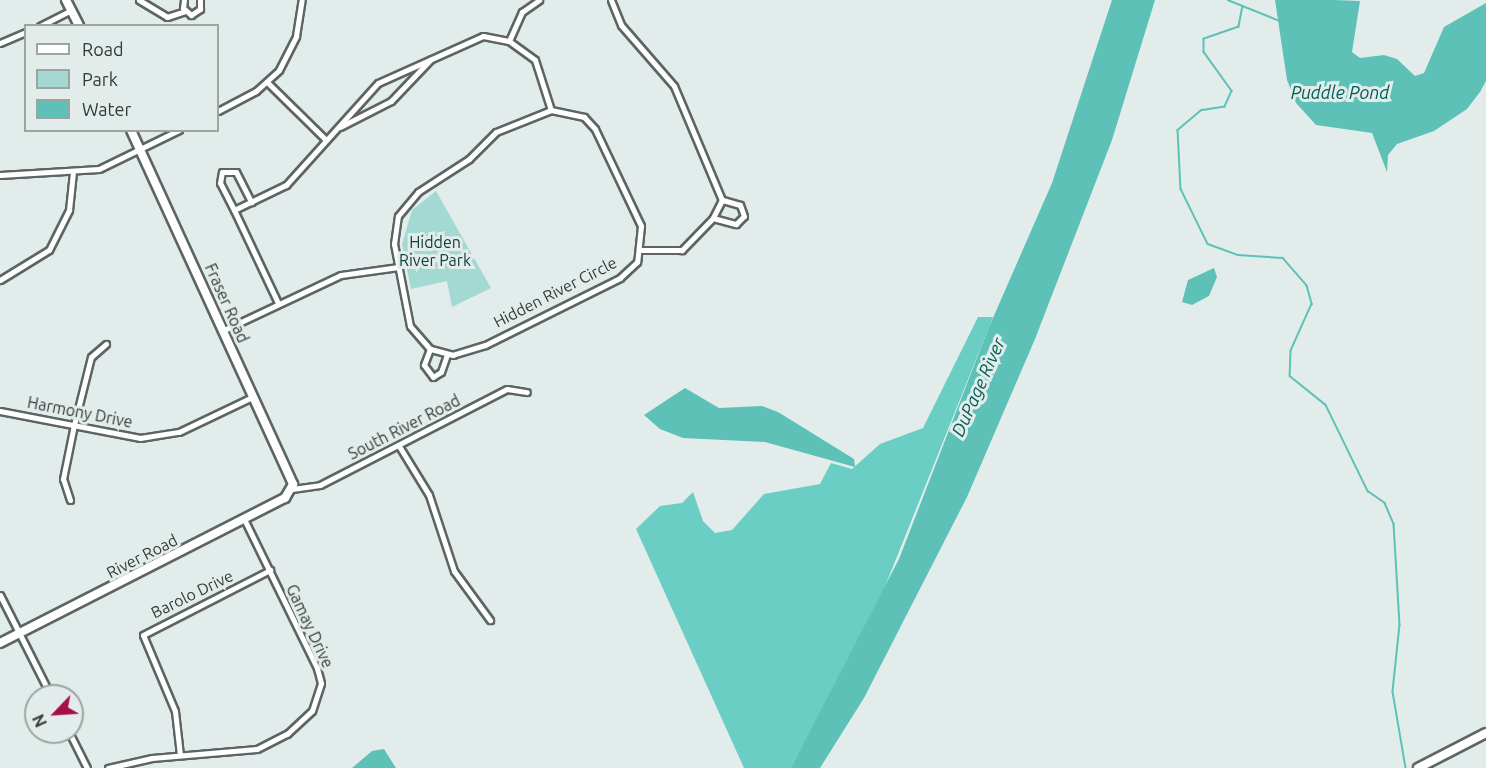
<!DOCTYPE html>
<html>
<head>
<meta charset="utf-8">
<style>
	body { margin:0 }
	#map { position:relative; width:1486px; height:768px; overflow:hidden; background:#e2edeb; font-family:Ubuntu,sans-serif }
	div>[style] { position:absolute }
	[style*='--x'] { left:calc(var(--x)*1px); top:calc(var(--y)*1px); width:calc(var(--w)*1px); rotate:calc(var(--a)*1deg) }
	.green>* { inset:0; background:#a2d9d3 }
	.forest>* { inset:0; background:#6bcec5 }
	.water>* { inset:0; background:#5dc1b8 }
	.stream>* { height:1.5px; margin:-0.75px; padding:0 0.75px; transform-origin:0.75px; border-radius:0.75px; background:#5dc1b8 }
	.roads { filter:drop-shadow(2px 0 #5c6564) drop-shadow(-2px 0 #5c6564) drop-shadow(0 2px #5c6564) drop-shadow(0 -2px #5c6564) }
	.street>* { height:5px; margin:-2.5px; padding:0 2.5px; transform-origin:2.5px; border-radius:2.5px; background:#fff }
	.secondary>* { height:8px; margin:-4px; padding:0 4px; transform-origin:4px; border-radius:4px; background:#fff }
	span { translate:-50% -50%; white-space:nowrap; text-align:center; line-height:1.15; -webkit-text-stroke:6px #e2edeb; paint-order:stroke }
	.park-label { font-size:16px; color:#11403c }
	.street-label { font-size:16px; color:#353938 }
	.water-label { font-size:18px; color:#005c57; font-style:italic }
	.legend { position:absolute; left:24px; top:24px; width:195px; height:108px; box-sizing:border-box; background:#e2edeb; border:2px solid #9da5a3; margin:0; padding:8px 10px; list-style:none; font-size:18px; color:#353938 }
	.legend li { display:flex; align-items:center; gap:12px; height:30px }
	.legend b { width:30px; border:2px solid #9da5a3 }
	.north { position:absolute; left:24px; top:684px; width:60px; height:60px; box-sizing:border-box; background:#e2edeb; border:2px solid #9da5a3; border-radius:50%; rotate:245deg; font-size:16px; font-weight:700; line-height:24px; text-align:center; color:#353938 }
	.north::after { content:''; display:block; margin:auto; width:21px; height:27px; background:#a61049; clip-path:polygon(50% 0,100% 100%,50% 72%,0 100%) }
</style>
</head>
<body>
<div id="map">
	<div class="green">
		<div style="clip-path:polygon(436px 191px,491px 288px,452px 307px,447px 281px,411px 289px,402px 244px,412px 210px)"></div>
	</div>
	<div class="forest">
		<div style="clip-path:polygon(978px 317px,993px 317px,872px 619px,791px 768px,744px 768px,636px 529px,660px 506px,682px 503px,693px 492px,703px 521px,715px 533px,732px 530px,764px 494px,820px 484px,831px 463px,852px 469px,880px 444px,923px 428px)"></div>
	</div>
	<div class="water">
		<div style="clip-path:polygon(1112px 0,1155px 0,1112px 140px,1035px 339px,967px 497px,864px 698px,820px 768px,791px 768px,899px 559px,989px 327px,1052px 183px)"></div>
		<div style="clip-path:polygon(1334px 0,1360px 1px,1352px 52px,1360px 58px,1384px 55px,1397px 59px,1415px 76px,1424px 73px,1444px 27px,1486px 3px,1486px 81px,1480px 92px,1467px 109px,1434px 131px,1397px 144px,1388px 155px,1387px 172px,1372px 133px,1316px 125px,1296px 103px,1287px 80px,1275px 0)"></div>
		<div style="clip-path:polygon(1214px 268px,1217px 277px,1209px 296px,1192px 305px,1182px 302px,1188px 280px)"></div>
		<div style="clip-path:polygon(685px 388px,719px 408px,762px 406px,778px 412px,854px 459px,855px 467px,765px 442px,683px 438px,660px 429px,644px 415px)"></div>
		<div style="clip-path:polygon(384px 749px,396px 768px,352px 768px,372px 751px)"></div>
	</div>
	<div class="stream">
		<div style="--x:1228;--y:0;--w:56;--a:22"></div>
		<div style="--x:1243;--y:6;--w:21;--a:101"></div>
		<div style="--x:1239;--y:27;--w:37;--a:161"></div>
		<div style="--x:1204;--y:39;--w:13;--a:90"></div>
		<div style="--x:1204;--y:52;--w:48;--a:54.3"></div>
		<div style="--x:1232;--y:91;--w:17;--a:114"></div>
		<div style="--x:1225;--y:107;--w:24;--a:171"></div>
		<div style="--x:1201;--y:111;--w:30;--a:140"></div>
		<div style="--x:1178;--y:130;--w:59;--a:87.1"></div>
		<div style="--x:1181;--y:189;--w:61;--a:63.9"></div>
		<div style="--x:1208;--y:244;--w:32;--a:20"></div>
		<div style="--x:1238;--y:255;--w:45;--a:3.8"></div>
		<div style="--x:1283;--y:258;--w:37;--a:49"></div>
		<div style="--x:1307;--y:286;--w:19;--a:74"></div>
		<div style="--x:1312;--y:304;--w:51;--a:114.1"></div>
		<div style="--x:1291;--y:351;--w:25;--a:92"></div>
		<div style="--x:1290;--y:376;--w:46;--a:38.9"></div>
		<div style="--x:1326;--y:405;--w:96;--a:64"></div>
		<div style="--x:1368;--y:491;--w:21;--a:35"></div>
		<div style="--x:1385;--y:503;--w:23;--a:67"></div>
		<div style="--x:1394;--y:524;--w:101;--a:86.6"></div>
		<div style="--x:1400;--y:625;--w:67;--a:96"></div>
		<div style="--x:1393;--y:692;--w:77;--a:80.3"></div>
	</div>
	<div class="roads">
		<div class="street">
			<div style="--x:139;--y:0;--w:33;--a:31"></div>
			<div style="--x:167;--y:17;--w:19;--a:-18"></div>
			<div style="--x:184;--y:0;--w:8;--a:97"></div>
			<div style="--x:183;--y:8;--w:11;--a:41"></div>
			<div style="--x:191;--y:15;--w:11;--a:-34"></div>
			<div style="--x:200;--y:9;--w:9;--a:-90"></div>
			<div style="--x:611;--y:0;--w:27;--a:68"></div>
			<div style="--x:621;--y:25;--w:81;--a:49"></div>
			<div style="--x:674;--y:86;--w:124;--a:67.2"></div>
			<div style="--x:722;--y:200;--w:20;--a:117"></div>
			<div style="--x:713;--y:218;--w:45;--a:134.1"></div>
			<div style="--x:682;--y:250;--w:40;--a:180"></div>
			<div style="--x:40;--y:26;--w:35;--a:-27"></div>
			<div style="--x:509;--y:41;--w:32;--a:-66"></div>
			<div style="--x:522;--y:12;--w:21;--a:-35"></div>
			<div style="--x:0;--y:43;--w:28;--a:-23"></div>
			<div style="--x:268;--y:83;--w:81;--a:44.5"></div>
			<div style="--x:551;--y:110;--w:34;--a:12"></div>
			<div style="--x:584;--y:117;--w:16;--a:47"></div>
			<div style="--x:595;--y:129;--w:107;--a:64.6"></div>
			<div style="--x:641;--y:226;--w:36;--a:96"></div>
			<div style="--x:637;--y:262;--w:23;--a:137"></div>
			<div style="--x:620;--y:278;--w:151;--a:153.6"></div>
			<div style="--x:485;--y:345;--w:34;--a:163"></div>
			<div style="--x:453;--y:355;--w:24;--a:-165"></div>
			<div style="--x:430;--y:349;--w:30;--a:-131"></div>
			<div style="--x:410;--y:326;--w:84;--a:-101"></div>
			<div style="--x:394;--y:244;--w:28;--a:-82"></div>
			<div style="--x:398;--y:216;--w:31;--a:-50"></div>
			<div style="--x:418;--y:192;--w:61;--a:-32.9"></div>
			<div style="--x:469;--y:159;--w:38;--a:-45"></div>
			<div style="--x:496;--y:132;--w:59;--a:-21.8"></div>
			<div style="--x:218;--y:111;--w:43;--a:-27.8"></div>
			<div style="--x:256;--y:91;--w:31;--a:-42"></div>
			<div style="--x:279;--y:70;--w:38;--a:-63"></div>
			<div style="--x:296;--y:36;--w:36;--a:-81"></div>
			<div style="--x:340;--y:127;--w:57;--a:-27"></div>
			<div style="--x:391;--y:101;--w:57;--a:-46.4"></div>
			<div style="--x:0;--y:175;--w:99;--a:-3.5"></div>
			<div style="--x:99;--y:169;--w:89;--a:-26"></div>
			<div style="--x:234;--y:210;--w:30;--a:-117"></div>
			<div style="--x:220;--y:183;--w:11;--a:-80"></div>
			<div style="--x:222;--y:172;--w:14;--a:0"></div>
			<div style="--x:236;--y:172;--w:34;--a:63"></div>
			<div style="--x:713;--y:218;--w:24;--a:15"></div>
			<div style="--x:736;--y:224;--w:11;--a:-45"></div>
			<div style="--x:744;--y:216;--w:12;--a:-110"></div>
			<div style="--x:740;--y:205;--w:19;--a:-164"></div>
			<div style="--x:0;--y:280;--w:57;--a:-31.5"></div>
			<div style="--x:49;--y:250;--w:45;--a:-63.4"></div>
			<div style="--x:69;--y:210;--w:36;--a:-84"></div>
			<div style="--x:278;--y:303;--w:103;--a:-115.3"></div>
			<div style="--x:234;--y:210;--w:58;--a:-25.7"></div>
			<div style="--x:286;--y:185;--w:137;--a:-48"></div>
			<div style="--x:378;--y:83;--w:115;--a:-24.1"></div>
			<div style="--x:483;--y:36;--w:26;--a:11"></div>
			<div style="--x:509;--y:41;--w:32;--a:36"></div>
			<div style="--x:535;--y:60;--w:52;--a:72.3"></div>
			<div style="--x:224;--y:330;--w:129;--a:-25.2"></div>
			<div style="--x:341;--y:275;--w:58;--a:-8"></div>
			<div style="--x:430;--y:349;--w:17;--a:111"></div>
			<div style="--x:424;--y:365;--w:15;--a:53"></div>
			<div style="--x:433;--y:377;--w:9;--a:-32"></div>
			<div style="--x:441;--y:372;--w:18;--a:-71"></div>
			<div style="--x:0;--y:411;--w:143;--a:10.9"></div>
			<div style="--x:140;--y:438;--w:39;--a:-9"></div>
			<div style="--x:179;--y:432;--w:83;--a:-25.6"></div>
			<div style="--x:399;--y:446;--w:57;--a:58.5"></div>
			<div style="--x:429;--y:495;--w:80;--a:71.8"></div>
			<div style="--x:454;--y:571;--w:61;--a:53.7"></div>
			<div style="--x:292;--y:489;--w:28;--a:-8"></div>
			<div style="--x:320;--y:485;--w:210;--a:-27.2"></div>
			<div style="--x:507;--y:389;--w:20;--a:9"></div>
			<div style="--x:70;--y:500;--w:22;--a:-108"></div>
			<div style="--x:63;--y:479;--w:55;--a:-78.5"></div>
			<div style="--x:74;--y:425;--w:70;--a:-76"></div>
			<div style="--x:91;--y:357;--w:20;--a:-41"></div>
			<div style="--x:0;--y:595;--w:113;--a:63.2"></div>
			<div style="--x:69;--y:732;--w:40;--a:63.4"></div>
			<div style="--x:180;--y:755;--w:44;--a:-96.5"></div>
			<div style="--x:175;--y:711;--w:82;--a:-112.8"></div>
			<div style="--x:143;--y:635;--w:143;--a:-27.1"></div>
			<div style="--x:108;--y:768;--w:45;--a:-12.8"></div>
			<div style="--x:152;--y:758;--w:105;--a:-4.9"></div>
			<div style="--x:257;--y:749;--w:34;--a:-27"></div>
			<div style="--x:287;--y:734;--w:34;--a:-43"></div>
			<div style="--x:312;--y:711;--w:29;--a:-72"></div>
			<div style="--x:321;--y:683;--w:16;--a:-105"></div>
			<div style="--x:317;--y:668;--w:166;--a:-116.1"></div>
		</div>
		<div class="secondary">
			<div style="--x:66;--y:0;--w:29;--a:63"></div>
			<div style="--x:0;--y:643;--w:320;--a:-27"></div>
			<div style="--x:285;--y:498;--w:16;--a:-60"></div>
			<div style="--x:293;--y:484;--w:389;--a:-114.6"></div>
			<div style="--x:1418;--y:768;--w:76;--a:-27.2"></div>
		</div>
	</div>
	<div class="park-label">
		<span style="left:435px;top:251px">Hidden<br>River Park</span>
	</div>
	<div class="street-label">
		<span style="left:555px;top:292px;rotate:-27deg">Hidden River Circle</span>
		<span style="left:227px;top:303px;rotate:66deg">Fraser Road</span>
		<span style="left:80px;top:412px;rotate:11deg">Harmony Drive</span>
		<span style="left:404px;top:427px;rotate:-27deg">South River Road</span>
		<span style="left:142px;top:556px;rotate:-27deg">River Road</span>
		<span style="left:192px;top:594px;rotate:-26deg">Barolo Drive</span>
		<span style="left:310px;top:626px;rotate:65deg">Gamay Drive</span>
	</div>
	<div class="water-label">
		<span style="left:1340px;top:92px">Puddle Pond</span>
		<span style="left:978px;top:387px;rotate:-66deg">DuPage River</span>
	</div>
	<ul class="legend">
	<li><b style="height:8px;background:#fff"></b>Road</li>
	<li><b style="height:16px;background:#a2d9d3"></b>Park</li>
	<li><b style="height:16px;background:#5dc1b8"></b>Water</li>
	</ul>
	<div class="north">N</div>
</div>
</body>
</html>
